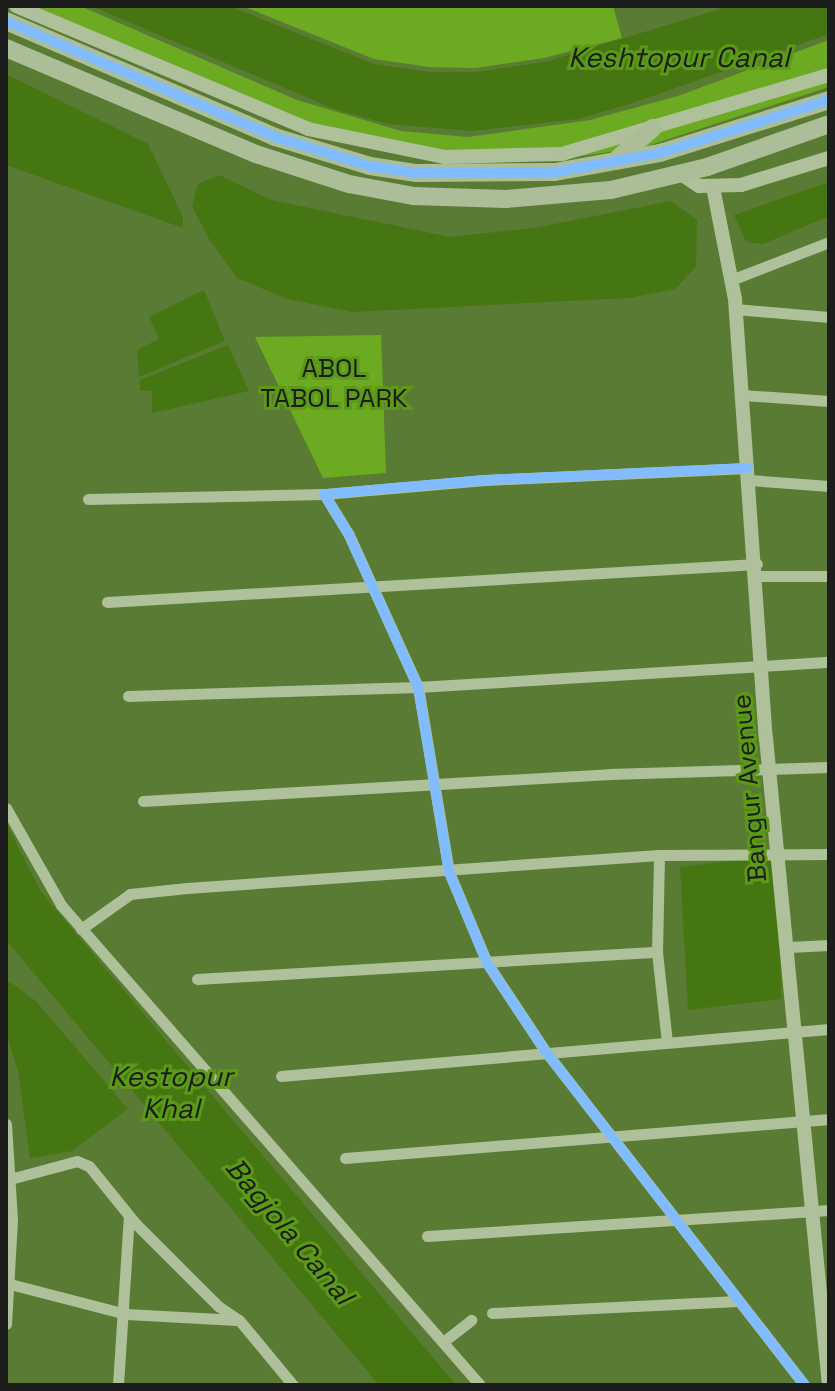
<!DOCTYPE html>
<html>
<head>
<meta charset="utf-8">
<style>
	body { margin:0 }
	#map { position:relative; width:835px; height:1391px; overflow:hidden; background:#5a7b34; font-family:"Space Grotesk",sans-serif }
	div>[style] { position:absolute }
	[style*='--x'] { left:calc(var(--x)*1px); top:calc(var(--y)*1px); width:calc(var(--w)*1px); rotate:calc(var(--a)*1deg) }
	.green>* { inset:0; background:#6cab21 }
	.water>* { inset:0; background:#467611 }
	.minor>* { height:11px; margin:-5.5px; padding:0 5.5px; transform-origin:5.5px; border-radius:5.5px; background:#aec19a }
	.tertiary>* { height:14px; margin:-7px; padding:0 7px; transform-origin:7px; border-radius:7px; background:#aec19a }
	.primary>* { height:18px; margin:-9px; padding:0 9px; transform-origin:9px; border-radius:9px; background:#acbe98 }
	.cycleway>* { height:10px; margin:-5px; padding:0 5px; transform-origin:5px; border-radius:5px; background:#80bcff }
	span { translate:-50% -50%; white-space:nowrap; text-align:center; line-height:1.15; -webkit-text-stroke:6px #5b9916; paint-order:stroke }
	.park-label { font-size:26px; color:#1c1d1b }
	.street-label { font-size:26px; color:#1d1d1d }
	.water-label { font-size:28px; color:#1b1d19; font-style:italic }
	.frame { position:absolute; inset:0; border:8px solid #1d1d1d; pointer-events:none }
</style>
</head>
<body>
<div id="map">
	<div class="green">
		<div style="clip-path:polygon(11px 6px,80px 6px,297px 100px,401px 131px,468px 137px,590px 120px,678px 96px,829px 40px,829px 87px,644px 147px,554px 160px,453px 164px,348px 144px)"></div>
		<div style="clip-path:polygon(242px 6px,613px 6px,622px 38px,544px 58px,475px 68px,429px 67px,374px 59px)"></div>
		<div style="clip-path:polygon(381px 335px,386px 473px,323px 478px,255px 337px)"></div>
	</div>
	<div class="water">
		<div style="clip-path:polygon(91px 6px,230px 6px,374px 64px,430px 72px,476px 72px,545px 62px,730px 6px,829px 6px,829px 34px,627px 105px,577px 119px,472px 131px,388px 124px,334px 109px)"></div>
		<div style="clip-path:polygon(6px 74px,148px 144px,183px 217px,183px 228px,6px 165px)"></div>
		<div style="clip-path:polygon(219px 175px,271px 200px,450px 237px,534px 228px,671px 201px,697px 220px,696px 267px,675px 289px,629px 298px,352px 312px,287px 299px,237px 278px,209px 239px,192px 206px,198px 184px)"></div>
		<div style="clip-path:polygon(829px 182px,829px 216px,763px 244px,746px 242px,734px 215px)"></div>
		<div style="clip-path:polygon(204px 290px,225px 341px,139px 377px,137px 350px,159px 339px,149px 317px)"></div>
		<div style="clip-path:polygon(228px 345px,249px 391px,152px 413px,152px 391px,140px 391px,140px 380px)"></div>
		<div style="clip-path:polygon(6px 823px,41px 892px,456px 1385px,379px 1385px,6px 940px)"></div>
		<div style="clip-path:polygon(779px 855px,781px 999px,688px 1010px,680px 867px)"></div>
		<div style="clip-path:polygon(6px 979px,36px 1001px,128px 1109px,72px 1151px,30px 1158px,18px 1071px,6px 1032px)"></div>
	</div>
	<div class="minor">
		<div style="--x:731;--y:280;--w:105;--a:-21.2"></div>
		<div style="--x:735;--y:309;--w:94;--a:4.9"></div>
		<div style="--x:742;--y:395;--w:87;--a:3.9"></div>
		<div style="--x:748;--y:468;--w:263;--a:177.4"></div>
		<div style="--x:485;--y:480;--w:162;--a:175"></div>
		<div style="--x:324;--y:494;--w:48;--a:58.6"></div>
		<div style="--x:349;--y:535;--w:167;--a:65.6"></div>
		<div style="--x:418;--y:687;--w:188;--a:80.5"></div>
		<div style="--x:449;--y:872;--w:99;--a:67.3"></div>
		<div style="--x:487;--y:963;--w:107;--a:56.5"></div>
		<div style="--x:546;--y:1052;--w:421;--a:52.2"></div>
		<div style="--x:749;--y:480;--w:80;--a:4.3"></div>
		<div style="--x:88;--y:499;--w:236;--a:-1.2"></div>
		<div style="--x:757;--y:576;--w:72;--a:0"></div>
		<div style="--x:107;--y:602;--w:651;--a:-3.35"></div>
		<div style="--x:128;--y:696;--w:290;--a:-1.8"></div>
		<div style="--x:418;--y:687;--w:412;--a:-3.5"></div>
		<div style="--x:143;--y:801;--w:467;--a:-3.3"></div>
		<div style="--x:609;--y:774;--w:220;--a:-1.8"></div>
		<div style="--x:6;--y:808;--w:112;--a:60.4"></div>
		<div style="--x:61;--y:905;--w:637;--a:48.88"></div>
		<div style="--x:81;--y:929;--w:60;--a:-35.5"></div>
		<div style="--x:130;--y:894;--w:57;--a:-6"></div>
		<div style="--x:187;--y:888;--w:473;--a:-4"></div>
		<div style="--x:659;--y:855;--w:170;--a:-0.3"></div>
		<div style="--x:789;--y:947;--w:40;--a:-2.9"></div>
		<div style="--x:657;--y:952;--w:97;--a:-88.8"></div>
		<div style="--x:197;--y:979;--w:461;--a:-3.4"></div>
		<div style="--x:657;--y:952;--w:91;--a:83.7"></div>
		<div style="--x:281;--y:1076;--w:550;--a:-4.9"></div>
		<div style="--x:6;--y:1124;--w:96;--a:86.4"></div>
		<div style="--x:12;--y:1220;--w:104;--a:93.3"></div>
		<div style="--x:345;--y:1158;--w:486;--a:-4.6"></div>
		<div style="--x:10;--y:1179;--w:69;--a:-15"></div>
		<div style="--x:77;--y:1161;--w:13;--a:23"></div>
		<div style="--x:89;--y:1166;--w:73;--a:51.1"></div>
		<div style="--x:135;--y:1223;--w:117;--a:45"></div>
		<div style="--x:218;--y:1306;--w:25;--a:34"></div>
		<div style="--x:239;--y:1320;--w:85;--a:50.3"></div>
		<div style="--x:427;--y:1236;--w:403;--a:-3.7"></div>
		<div style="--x:6;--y:1283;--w:124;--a:14.5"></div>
		<div style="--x:126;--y:1314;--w:111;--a:3.1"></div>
		<div style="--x:492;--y:1313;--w:246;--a:-2.8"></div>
		<div style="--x:443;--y:1342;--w:36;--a:-38"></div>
		<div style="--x:118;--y:1385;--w:168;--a:-86.3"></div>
	</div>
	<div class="tertiary">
		<div style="--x:16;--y:6;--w:317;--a:22.8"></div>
		<div style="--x:308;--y:129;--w:140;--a:11.6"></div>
		<div style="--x:445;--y:157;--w:117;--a:-1.5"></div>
		<div style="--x:562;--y:154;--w:278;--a:-16.5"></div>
		<div style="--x:681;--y:174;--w:22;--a:34"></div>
		<div style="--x:699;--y:186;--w:42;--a:-1.4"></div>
		<div style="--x:741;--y:185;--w:92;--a:-17.1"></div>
		<div style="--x:713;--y:187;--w:114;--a:78.9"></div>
		<div style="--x:735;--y:299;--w:440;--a:86"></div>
		<div style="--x:766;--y:738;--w:650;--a:84.44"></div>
	</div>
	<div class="primary">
		<div style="--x:6;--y:21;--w:293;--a:23.3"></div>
		<div style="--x:275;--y:137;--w:99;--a:17"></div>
		<div style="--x:370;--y:166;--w:47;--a:8.7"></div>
		<div style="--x:416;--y:173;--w:139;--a:-0.4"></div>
		<div style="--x:555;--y:172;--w:107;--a:-10.3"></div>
		<div style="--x:660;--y:153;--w:177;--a:-17.4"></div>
		<div style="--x:6;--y:48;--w:272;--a:23"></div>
		<div style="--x:256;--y:154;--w:98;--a:17.9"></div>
		<div style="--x:349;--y:184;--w:65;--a:10.6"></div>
		<div style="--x:413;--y:196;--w:93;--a:1.8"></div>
		<div style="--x:506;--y:199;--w:105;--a:-4.9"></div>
		<div style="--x:611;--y:190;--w:99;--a:-13.5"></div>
		<div style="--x:707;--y:167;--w:129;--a:-19.4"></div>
		<div style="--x:616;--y:160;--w:49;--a:-40.9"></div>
	</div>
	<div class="cycleway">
		<div style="--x:6;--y:21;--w:293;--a:23.3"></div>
		<div style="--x:275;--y:137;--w:99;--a:17"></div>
		<div style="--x:370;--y:166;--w:47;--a:8.7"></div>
		<div style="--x:416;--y:173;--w:139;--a:-0.4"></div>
		<div style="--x:555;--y:172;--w:107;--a:-10.3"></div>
		<div style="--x:660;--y:153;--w:177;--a:-17.4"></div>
		<div style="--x:748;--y:468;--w:263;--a:177.4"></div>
		<div style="--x:485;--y:480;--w:162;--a:175"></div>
		<div style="--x:324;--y:494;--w:48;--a:58.6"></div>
		<div style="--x:349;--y:535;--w:167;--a:65.6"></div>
		<div style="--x:418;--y:687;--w:188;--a:80.5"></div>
		<div style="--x:449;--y:872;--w:99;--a:67.3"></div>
		<div style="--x:487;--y:963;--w:107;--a:56.5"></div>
		<div style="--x:546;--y:1052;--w:421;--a:52.2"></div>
	</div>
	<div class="park-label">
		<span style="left:334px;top:384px">ABOL<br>TABOL PARK</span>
	</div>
	<div class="street-label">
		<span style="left:750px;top:788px;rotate:-95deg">Bangur Avenue</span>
	</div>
	<div class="water-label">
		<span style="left:679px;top:57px">Keshtopur Canal</span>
		<span style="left:171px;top:1092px">Kestopur<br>Khal</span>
		<span style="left:290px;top:1231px;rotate:50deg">Bagjola Canal</span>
	</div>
	<div class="frame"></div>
</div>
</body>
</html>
